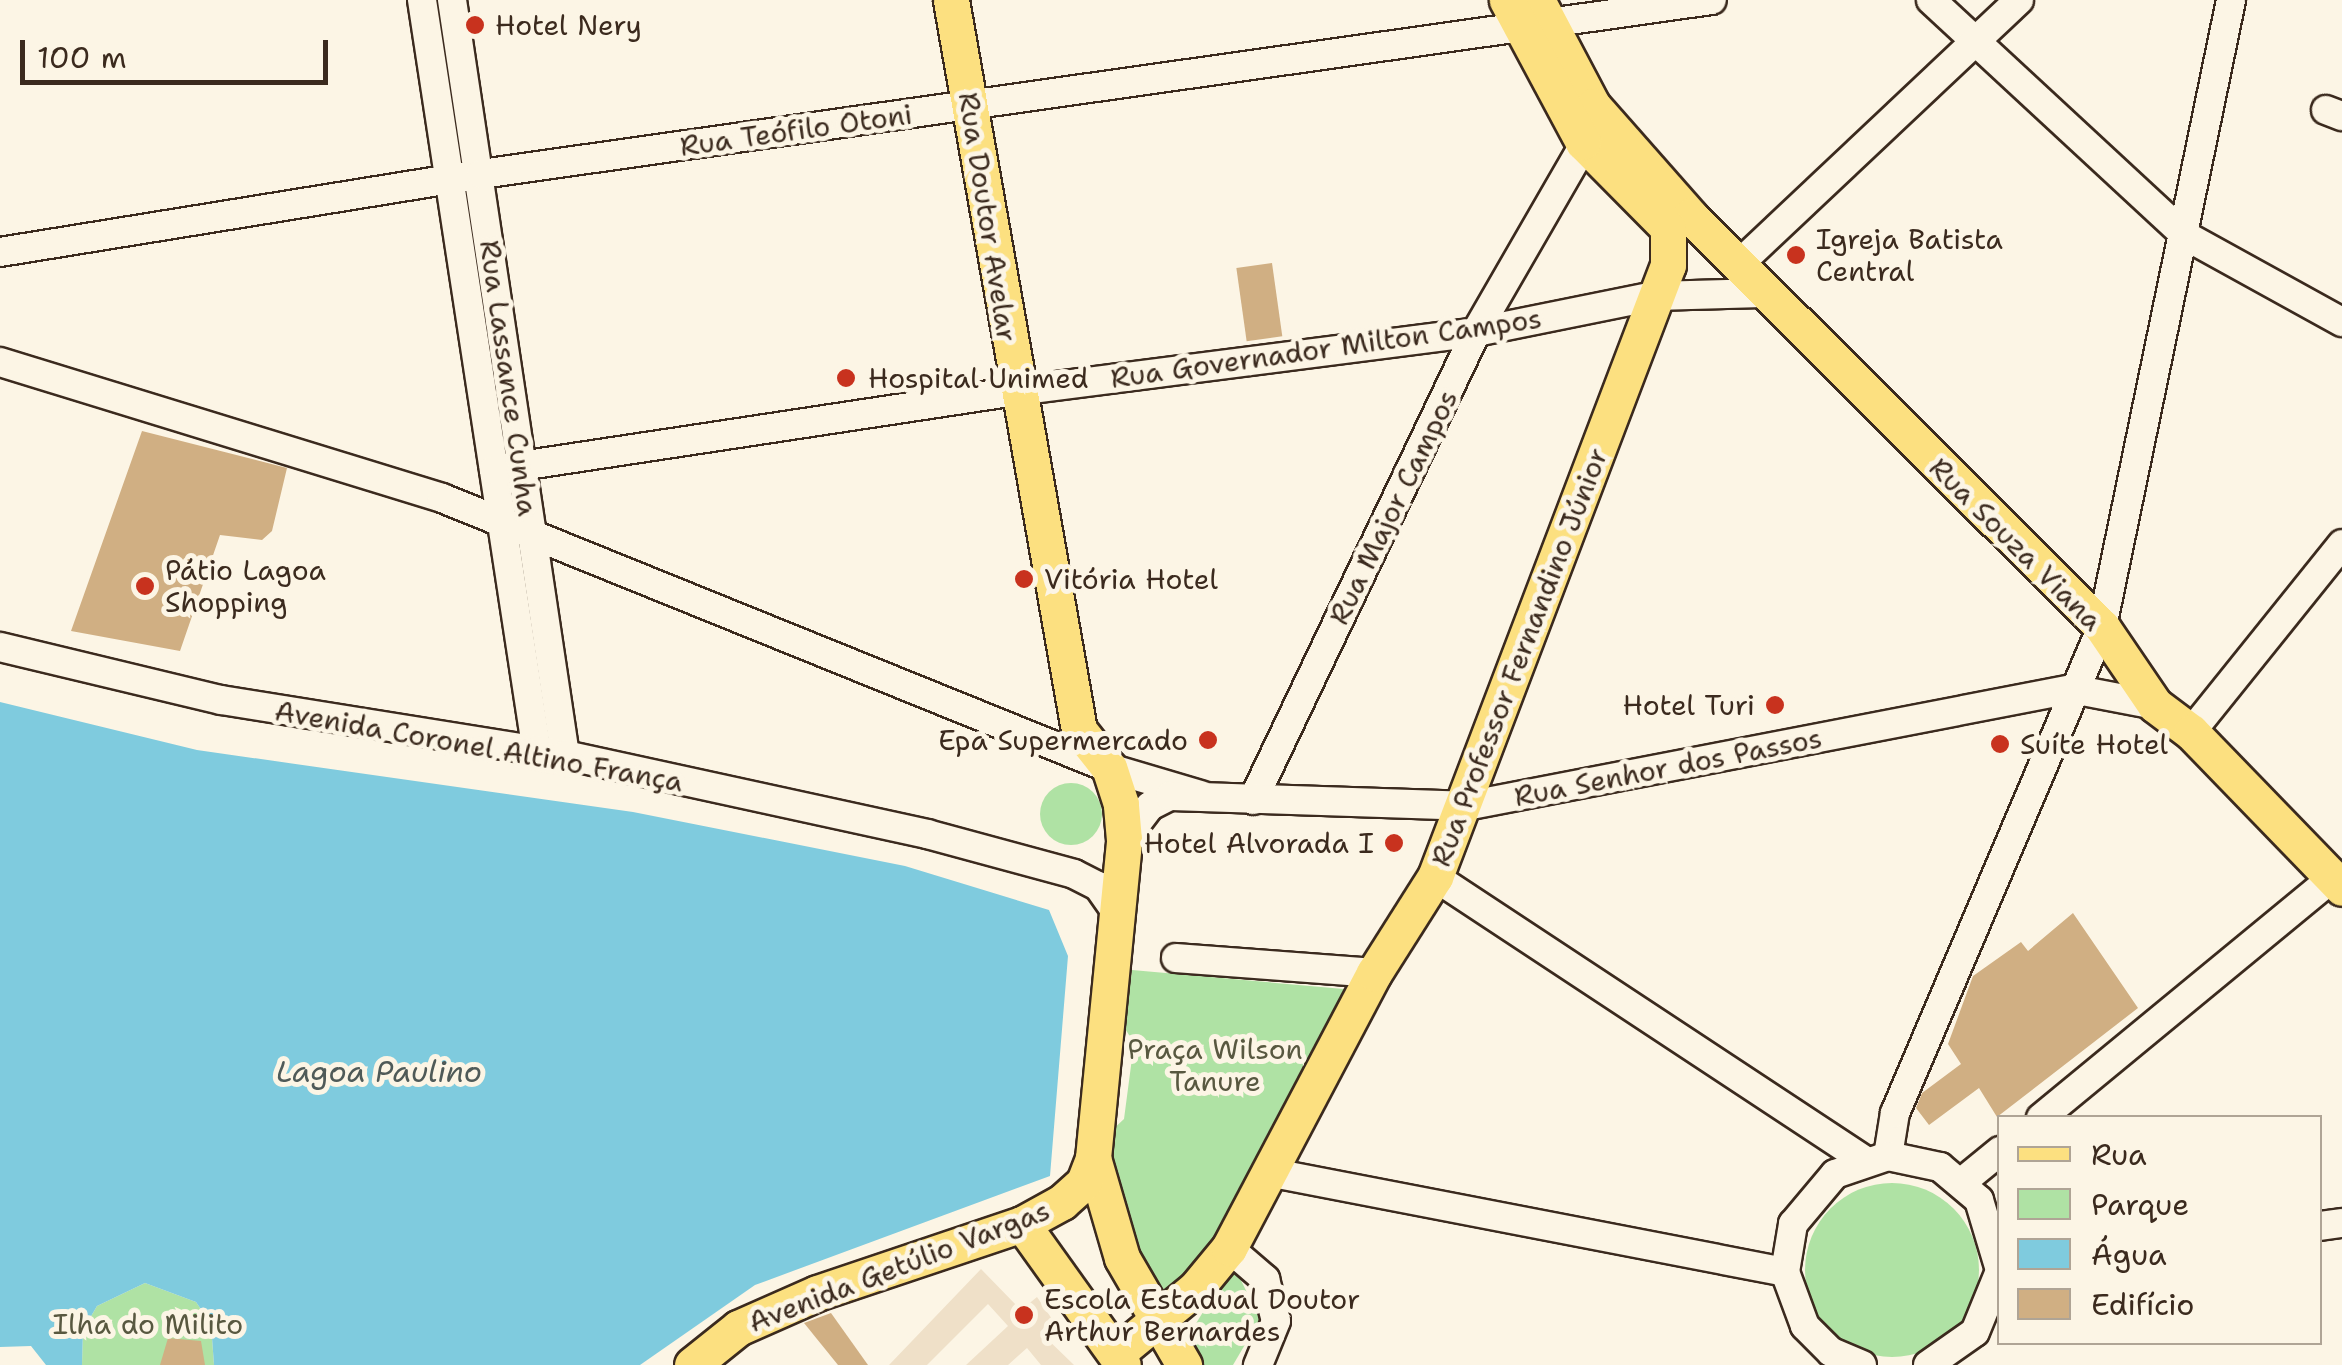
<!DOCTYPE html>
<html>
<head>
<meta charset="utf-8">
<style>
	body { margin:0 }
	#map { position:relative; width:2342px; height:1365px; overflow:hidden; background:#fcf5e5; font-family:"Shantell Sans",sans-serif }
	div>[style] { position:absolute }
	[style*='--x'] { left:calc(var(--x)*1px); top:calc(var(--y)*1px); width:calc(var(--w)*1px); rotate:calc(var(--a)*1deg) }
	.built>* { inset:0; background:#efe0c8 }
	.green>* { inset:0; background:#afe2a4 }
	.round { border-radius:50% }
	.water>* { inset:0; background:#7fcbde }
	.building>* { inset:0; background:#d0af83; transform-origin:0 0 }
	.roads { filter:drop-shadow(2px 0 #3b2a1e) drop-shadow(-2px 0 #3b2a1e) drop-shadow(0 2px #3b2a1e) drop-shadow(0 -2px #3b2a1e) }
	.minor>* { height:28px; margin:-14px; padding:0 14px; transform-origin:14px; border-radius:14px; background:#fcf5e5 }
	.major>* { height:35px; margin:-17.5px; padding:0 17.5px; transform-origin:17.5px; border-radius:17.5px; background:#fce080 }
	.dots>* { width:28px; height:28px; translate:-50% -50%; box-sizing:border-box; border:5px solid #fcf5e5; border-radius:50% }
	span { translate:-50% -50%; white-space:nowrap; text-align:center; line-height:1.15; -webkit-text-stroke:10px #fcf5e5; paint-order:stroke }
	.poi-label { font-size:28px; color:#3b2a1e }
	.left { translate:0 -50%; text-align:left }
	.right { translate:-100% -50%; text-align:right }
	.street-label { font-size:28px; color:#3b2a1e }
	.park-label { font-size:28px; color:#585840 }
	.water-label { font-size:30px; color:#4f5a58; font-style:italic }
	.legend { position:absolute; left:1997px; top:1115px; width:325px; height:230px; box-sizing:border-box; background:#fcf5e5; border:2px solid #afa495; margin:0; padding:12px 18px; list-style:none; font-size:30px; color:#3b2a1e }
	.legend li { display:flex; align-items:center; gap:20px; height:50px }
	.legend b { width:50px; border:2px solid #afa495 }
	.scale { position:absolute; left:20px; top:40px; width:308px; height:45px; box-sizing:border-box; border:5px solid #3b2a1e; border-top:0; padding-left:12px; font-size:30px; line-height:35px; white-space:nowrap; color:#3b2a1e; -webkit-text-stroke:8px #fcf5e5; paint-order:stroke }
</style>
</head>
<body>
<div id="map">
	<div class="built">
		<div style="clip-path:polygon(981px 1269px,1021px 1310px,1037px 1297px,1052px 1319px,1040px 1332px,1074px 1365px,1041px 1365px,1027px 1348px,1008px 1365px,966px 1365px,1008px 1326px,988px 1304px,927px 1365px,889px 1365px)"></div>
	</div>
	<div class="green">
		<div class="round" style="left:1040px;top:783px;width:62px;height:62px"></div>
		<div style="clip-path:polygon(1132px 970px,1355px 990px,1239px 1199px,1201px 1259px,1159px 1303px,1128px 1252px,1111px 1184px,1109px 1133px,1124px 1119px,1134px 1043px,1124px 1027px)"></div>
		<div class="round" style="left:1805px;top:1183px;width:174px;height:174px"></div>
		<div style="clip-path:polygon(1233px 1264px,1260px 1319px,1233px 1365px,1202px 1365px,1190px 1333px)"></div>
		<div style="clip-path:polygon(145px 1283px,196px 1302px,211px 1324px,214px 1365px,82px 1365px,83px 1330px,97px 1306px)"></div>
	</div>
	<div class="water">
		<div style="clip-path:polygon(0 702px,197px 750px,633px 812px,905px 866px,1049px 910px,1068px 956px,1050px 1176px,755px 1285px,640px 1365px,214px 1365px,211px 1324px,196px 1302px,145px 1283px,97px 1306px,83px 1330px,82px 1365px,46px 1365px,31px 1346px,0 1347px)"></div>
	</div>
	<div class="building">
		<div style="left:1272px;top:263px;width:74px;height:36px;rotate:82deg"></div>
		<div style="clip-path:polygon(142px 431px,287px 468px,272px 531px,262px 540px,220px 535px,180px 651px,71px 631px)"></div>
		<div style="clip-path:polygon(2073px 913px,2138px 1008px,1997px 1117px,1979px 1088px,1929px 1125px,1916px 1108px,1922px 1093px,1961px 1064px,1948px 1044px,1973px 976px,2021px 942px,2028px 951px)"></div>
		<div style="clip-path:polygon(831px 1313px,868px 1365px,838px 1365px,804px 1323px)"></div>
		<div style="clip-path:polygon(168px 1338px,201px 1341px,205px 1365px,160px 1365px)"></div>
	</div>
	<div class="roads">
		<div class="minor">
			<div style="--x:422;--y:0;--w:761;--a:81.31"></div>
			<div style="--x:452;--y:0;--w:763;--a:81.49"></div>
			<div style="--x:1931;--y:0;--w:347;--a:42.8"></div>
			<div style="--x:2186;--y:236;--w:178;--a:28.9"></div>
			<div style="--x:2326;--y:110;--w:17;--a:21"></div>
			<div style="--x:0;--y:252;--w:487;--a:-9.2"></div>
			<div style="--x:481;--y:174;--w:1243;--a:-8.05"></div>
			<div style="--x:1738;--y:265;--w:386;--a:-43.3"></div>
			<div style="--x:0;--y:362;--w:462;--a:17.1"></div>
			<div style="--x:442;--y:498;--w:720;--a:22.04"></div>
			<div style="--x:1109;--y:768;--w:96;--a:16.4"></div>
			<div style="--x:494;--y:470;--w:528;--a:-8.61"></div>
			<div style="--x:1016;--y:391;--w:464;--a:-7.3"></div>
			<div style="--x:1476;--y:332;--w:183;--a:-11.4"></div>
			<div style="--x:1655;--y:296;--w:108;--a:-1.6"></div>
			<div style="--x:0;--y:647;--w:227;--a:13.5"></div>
			<div style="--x:221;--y:700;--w:348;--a:9.1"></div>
			<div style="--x:565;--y:755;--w:371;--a:12.3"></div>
			<div style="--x:927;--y:834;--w:152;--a:15.2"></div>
			<div style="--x:1074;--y:874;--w:27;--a:27"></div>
			<div style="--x:1098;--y:886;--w:33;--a:55"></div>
			<div style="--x:2191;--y:732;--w:241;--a:-51.2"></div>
			<div style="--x:1253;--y:800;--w:518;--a:-64.52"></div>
			<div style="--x:1476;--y:332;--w:236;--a:-60"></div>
			<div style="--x:1124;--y:840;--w:43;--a:-52.6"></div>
			<div style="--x:1150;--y:806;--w:22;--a:-27"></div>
			<div style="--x:1170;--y:796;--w:296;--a:1.9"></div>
			<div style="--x:1466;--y:806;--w:617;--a:-10.93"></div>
			<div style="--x:2072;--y:689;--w:85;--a:10.9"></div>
			<div style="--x:1435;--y:877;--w:514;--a:33.41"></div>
			<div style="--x:1176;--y:958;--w:199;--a:4.3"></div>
			<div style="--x:2041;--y:1118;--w:376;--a:-39.5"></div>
			<div style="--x:1888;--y:1156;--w:44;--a:-80.8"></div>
			<div style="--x:1895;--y:1113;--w:528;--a:-66.93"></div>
			<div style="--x:2102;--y:627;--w:640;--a:-78.37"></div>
			<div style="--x:1273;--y:1173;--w:521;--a:10.94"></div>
			<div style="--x:1962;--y:1182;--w:49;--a:-39.2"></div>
			<div style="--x:2320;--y:1226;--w:22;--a:-8"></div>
			<div style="--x:1229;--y:1248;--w:48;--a:40.7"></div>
			<div style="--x:1265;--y:1279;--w:43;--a:75.3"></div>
			<div style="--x:1276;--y:1321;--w:48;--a:112.2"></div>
			<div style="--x:1862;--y:1365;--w:34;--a:-157"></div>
			<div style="--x:1831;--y:1352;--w:37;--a:-135"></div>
			<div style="--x:1805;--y:1326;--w:58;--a:-110.3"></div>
			<div style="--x:1785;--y:1272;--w:49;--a:-80.5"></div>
			<div style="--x:1793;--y:1224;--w:65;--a:-50"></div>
			<div style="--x:1835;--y:1174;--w:56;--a:-18.8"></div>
			<div style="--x:1888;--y:1156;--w:53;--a:11.9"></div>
			<div style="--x:1940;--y:1167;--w:51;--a:40.2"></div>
			<div style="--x:1979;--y:1200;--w:73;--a:73.3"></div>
			<div style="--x:1928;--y:1365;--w:57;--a:-35.1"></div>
			<div style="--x:1975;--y:1332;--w:66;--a:-67.7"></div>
		</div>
		<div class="major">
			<div style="--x:1537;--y:0;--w:120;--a:62.2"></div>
			<div style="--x:1593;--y:106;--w:147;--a:48.6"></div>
			<div style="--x:1690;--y:216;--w:582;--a:44.93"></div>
			<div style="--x:2102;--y:627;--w:94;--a:55.8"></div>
			<div style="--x:2155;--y:705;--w:45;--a:36.9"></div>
			<div style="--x:2191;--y:732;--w:217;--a:45.9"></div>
			<div style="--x:1093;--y:1158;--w:104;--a:73.8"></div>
			<div style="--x:1122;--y:1258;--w:124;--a:59.9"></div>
			<div style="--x:1022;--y:1224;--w:173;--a:54.4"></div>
			<div style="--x:1116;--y:1354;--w:104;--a:-39.5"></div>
			<div style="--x:1196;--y:1288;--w:52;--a:-50.5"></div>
			<div style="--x:1229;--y:1248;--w:311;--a:-62.2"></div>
			<div style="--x:1374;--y:973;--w:114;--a:-57.6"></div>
			<div style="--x:1435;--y:877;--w:655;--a:-69.16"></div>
			<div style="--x:1668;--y:265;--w:37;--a:-90"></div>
			<div style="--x:1668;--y:228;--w:121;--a:-134.7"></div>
			<div style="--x:1583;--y:142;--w:161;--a:-118.2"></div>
			<div style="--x:692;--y:1365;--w:59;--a:-38.8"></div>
			<div style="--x:738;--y:1328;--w:86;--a:-23.9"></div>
			<div style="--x:817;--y:1293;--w:216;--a:-18.6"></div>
			<div style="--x:1022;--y:1224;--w:46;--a:-28.8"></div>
			<div style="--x:1062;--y:1202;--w:30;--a:-42"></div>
			<div style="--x:1084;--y:1182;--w:26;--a:-69"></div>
			<div style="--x:1093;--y:1158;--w:320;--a:-84.4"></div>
			<div style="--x:1124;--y:840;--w:36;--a:-95"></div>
			<div style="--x:1121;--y:804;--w:38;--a:-108"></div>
			<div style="--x:1109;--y:768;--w:48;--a:-128.3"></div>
			<div style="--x:1079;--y:730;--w:741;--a:-99.95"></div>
		</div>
	</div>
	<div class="dots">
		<div style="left:475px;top:25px;background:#c8321e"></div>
		<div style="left:1796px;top:255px;background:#c8321e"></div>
		<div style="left:846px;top:378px;background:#c8321e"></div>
		<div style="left:1024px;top:579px;background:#c8321e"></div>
		<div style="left:145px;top:586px;background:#c8321e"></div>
		<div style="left:1775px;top:705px;background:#c8321e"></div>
		<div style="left:1208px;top:740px;background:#c8321e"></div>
		<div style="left:2000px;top:744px;background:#c8321e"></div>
		<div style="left:1394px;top:843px;background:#c8321e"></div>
		<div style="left:1024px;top:1315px;background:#c8321e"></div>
	</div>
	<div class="poi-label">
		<span class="left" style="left:495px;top:25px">Hotel Nery</span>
		<span class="left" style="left:1816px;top:255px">Igreja Batista<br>Central</span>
		<span class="left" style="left:868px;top:378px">Hospital Unimed</span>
		<span class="left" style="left:165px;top:586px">Pátio Lagoa<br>Shopping</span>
		<span class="left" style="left:1044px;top:579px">Vitória Hotel</span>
		<span class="right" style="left:1755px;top:705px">Hotel Turi</span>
		<span class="right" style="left:1188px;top:740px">Epa Supermercado</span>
		<span class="left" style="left:2020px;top:744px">Suíte Hotel</span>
		<span class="right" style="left:1374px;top:843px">Hotel Alvorada I</span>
		<span class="left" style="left:1044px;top:1315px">Escola Estadual Doutor<br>Arthur Bernardes</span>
	</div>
	<div class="street-label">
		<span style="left:796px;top:130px;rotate:-8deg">Rua Teófilo Otoni</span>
		<span style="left:988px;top:217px;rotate:81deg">Rua Doutor Avelar</span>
		<span style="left:1326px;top:348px;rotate:-8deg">Rua Governador Milton Campos</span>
		<span style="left:509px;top:378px;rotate:82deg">Rua Lassance Cunha</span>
		<span style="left:1393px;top:507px;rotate:-64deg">Rua Major Campos</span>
		<span style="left:2016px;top:544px;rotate:45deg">Rua Souza Viana</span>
		<span style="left:1519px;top:657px;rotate:-69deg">Rua Professor Fernandino Júnior</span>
		<span style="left:479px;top:746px;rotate:10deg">Avenida Coronel Altino França</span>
		<span style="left:1668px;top:767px;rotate:-11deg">Rua Senhor dos Passos</span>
		<span style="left:899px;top:1266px;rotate:-21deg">Avenida Getúlio Vargas</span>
	</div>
	<div class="park-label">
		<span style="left:1215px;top:1065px">Praça Wilson<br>Tanure</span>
		<span style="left:148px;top:1324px">Ilha do Milito</span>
	</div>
	<div class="water-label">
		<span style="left:379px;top:1072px">Lagoa Paulino</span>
	</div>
	<ul class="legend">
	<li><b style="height:12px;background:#fce080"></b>Rua</li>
	<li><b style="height:28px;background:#afe2a4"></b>Parque</li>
	<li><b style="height:28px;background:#7fcbde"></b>Água</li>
	<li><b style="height:28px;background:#d0af83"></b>Edifício</li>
	</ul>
	<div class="scale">100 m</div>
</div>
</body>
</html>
